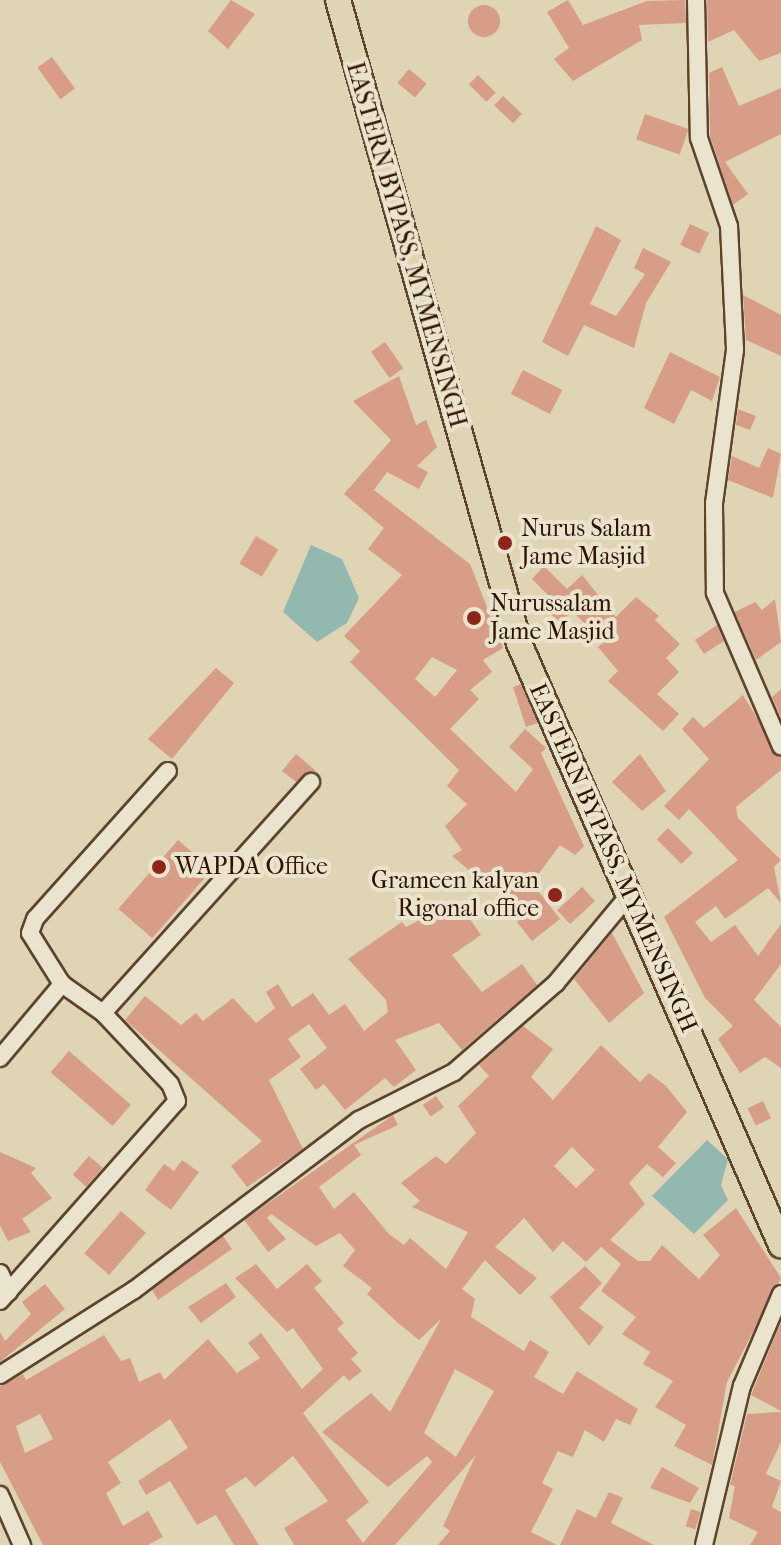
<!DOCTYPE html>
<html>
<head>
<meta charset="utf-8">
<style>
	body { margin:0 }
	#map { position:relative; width:781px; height:1545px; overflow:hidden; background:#dfd5b5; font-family:"IM FELL French Canon",serif }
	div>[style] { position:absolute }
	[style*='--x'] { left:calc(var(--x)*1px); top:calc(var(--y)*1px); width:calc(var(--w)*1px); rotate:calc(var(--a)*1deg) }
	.water>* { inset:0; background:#93b8af }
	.building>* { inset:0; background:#d79d86; transform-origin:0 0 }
	.round { border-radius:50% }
	.roads { filter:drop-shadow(2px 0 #5c442d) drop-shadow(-2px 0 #5c442d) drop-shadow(0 2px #5c442d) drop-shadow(0 -2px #5c442d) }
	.minor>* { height:16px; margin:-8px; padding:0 8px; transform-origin:8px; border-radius:8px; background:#eae4cf }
	.highway>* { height:24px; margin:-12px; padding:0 12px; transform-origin:12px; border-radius:12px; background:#dfd5b5 }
	.dots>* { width:22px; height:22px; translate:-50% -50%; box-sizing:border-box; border:4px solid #eae4cf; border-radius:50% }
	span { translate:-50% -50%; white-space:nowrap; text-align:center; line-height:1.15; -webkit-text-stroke:8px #eae4cf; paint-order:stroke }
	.street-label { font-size:24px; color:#301400 }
	.poi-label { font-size:24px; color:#301400 }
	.left { translate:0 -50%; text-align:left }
	.right { translate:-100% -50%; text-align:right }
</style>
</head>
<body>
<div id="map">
	<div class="water">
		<div style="clip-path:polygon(311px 545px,342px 559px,359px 598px,347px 623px,317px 642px,283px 612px)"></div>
		<div style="clip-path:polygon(707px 1140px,728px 1159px,721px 1185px,728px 1200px,694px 1234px,652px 1196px)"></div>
	</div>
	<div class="building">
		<div style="clip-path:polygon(231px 0,255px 14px,228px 49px,208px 31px)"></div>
		<div style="clip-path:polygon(568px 0,583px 25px,647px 1px,685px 0,686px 23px,639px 25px,642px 40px,573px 81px,554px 59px,569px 48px,547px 12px)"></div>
		<div style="clip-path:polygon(707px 0,781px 0,781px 53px,759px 61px,734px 30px,708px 42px)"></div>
		<div class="round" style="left:468px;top:5px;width:32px;height:32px"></div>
		<div style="left:52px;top:57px;width:39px;height:18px;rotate:54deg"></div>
		<div style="clip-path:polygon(722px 67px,739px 106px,781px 88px,781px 134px,725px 162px,748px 194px,733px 205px,710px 136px,709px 73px)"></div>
		<div style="left:409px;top:69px;width:23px;height:18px;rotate:40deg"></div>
		<div style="left:478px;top:75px;width:25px;height:13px;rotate:45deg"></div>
		<div style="left:503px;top:96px;width:26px;height:13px;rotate:43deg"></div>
		<div style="left:645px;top:114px;width:46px;height:27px;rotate:19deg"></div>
		<div style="left:690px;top:224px;width:21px;height:23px;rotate:25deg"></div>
		<div style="clip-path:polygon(596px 226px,621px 240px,590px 304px,616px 316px,645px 274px,634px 268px,643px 248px,671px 262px,646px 303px,634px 348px,584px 325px,568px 356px,542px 342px)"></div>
		<div style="clip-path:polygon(743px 295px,781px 315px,781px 356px,746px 340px)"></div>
		<div style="left:385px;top:342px;width:32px;height:17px;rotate:55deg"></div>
		<div style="clip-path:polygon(670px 352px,720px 377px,712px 401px,691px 390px,674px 424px,644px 408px)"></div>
		<div style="left:523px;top:370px;width:44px;height:27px;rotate:27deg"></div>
		<div style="clip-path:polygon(evenodd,399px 376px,416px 425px,426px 420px,437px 447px,417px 466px,428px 472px,419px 489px,387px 472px,374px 490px,470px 564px,503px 648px,483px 660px,492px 672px,470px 690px,479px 699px,450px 729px,516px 792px,533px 769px,509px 747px,525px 729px,546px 748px,541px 753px,584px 846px,575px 855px,560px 845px,532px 883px,560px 919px,532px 941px,517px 922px,527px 913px,493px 874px,483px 882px,452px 856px,462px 850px,445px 826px,467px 804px,447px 786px,459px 770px,350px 662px,360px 651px,344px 636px,402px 575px,368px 549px,384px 528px,344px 494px,391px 440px,353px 401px,399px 376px,432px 657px,457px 670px,435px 697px,415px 679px,432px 657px)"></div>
		<div style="clip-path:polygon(738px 409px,756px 416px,750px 430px,736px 425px)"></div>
		<div style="clip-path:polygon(768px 448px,781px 454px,773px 498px,728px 480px,732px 456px,759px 468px)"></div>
		<div style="left:256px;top:536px;width:26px;height:32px;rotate:31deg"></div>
		<div style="clip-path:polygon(544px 566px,567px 589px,582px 575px,616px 617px,636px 597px,659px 616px,655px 620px,680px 644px,666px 658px,679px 672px,657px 694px,679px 714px,663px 731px,608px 681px,618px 671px,598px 647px,604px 642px,572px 611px,560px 623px,547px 610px,555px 602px,532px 579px)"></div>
		<div style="clip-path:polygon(775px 599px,781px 642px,756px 660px,735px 612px,755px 602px,762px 610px)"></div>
		<div style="clip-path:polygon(717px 625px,724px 641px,704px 654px,695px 640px)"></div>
		<div style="clip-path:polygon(216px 668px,234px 683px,172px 759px,148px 739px)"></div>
		<div style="clip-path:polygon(521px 684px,538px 723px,526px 727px,513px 687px)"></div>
		<div style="clip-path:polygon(781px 689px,781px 718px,772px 697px)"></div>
		<div style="clip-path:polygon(743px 695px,781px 757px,781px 770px,736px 807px,738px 818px,781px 860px,774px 867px,781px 903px,768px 888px,725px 919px,716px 906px,695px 922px,711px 942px,735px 925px,758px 956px,781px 924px,781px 964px,754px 1000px,781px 1027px,781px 1068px,765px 1057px,740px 1073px,718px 1039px,733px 1026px,705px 998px,664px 917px,738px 860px,689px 809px,679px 820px,664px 806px,709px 759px,682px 729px,693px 717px,704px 728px)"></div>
		<div style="clip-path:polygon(296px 754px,316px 771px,296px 782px,282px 771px)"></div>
		<div style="clip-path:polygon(640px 754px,666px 791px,642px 811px,612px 782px)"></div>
		<div style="left:668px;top:828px;width:35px;height:16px;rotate:45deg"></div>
		<div style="left:178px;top:840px;width:45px;height:91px;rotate:41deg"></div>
		<div style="left:582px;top:887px;width:19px;height:34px;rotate:47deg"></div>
		<div style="clip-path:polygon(457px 900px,481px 935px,452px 955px,482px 992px,522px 964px,537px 985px,462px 1050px,439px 1023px,395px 1040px,416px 1070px,394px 1087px,385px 1078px,345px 1110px,324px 1084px,316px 1090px,300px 1069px,327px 1048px,309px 1024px,288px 1039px,301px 1057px,269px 1080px,303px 1149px,247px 1187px,231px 1166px,262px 1141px,125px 1020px,145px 996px,181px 1025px,196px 1013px,203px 1021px,233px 998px,256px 1023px,275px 1008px,266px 992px,278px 984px,292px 1007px,313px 993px,329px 1015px,345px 1004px,364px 1031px,388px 1012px,386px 1000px,348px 959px,402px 922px,406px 927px)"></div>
		<div style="clip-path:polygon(612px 933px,644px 993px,609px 1023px,574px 979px)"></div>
		<div style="clip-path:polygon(evenodd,523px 1026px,553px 1049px,531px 1077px,553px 1100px,601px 1045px,640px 1082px,649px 1073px,666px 1086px,687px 1112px,658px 1147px,676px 1163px,663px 1177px,647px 1164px,629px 1183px,645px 1204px,610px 1240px,638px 1261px,650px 1261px,662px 1245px,699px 1279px,720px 1255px,703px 1235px,736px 1208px,781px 1278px,727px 1382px,712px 1465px,674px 1446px,686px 1425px,655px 1407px,673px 1381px,643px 1364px,650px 1352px,622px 1334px,636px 1317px,601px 1291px,621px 1264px,601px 1247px,586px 1262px,563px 1241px,553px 1252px,524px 1218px,495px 1247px,537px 1278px,520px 1295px,485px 1260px,462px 1289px,475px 1299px,471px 1317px,524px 1351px,530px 1340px,549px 1352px,534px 1377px,563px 1394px,577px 1371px,638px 1409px,630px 1425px,616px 1419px,604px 1442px,585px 1430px,573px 1457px,558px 1451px,542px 1483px,553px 1489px,531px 1532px,557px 1545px,438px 1545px,450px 1531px,443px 1526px,476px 1455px,395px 1545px,294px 1545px,284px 1528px,328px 1501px,293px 1456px,255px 1487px,246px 1477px,225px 1490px,259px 1545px,234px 1545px,216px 1515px,197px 1525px,170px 1481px,146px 1495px,138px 1481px,188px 1448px,170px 1419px,108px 1462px,121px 1483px,106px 1493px,123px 1526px,148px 1511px,163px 1537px,148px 1545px,43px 1545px,0 1462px,0 1386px,23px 1374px,26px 1380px,104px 1335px,121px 1361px,130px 1358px,139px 1382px,160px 1372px,164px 1380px,208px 1339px,237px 1373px,260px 1358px,248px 1343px,261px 1333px,302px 1389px,323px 1369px,293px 1328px,287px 1332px,235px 1278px,256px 1264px,277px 1289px,307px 1264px,322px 1281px,314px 1288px,344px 1323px,337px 1329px,358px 1353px,351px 1359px,362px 1371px,349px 1381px,344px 1375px,303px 1413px,369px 1502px,346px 1520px,363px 1543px,432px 1462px,427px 1456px,388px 1487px,322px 1432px,371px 1393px,390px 1412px,441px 1319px,419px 1340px,398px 1323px,367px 1294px,372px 1288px,343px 1266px,355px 1250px,340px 1233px,316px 1246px,271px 1214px,267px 1218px,286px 1239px,268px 1252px,244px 1220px,393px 1115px,398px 1125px,354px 1145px,361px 1155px,319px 1187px,334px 1209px,354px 1192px,389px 1234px,404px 1245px,410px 1238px,446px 1269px,468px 1232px,412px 1207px,420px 1201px,401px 1183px,436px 1156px,446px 1164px,476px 1133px,458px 1106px,489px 1076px,479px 1065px,523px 1026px,572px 1147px,595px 1170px,576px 1188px,554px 1166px,572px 1147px,523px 1026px,455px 1369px,494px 1391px,456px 1457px,424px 1433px,455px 1369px,523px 1026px,40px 1414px,53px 1439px,25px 1453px,16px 1426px,40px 1414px)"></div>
		<div style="left:69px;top:1051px;width:82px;height:28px;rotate:41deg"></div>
		<div style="left:436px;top:1096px;width:14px;height:16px;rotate:56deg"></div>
		<div style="left:763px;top:1101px;width:19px;height:17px;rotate:65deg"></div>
		<div style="clip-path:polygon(0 1152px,36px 1168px,31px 1173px,52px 1198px,22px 1219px,31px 1232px,8px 1241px,0 1226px)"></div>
		<div style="left:89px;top:1156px;width:18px;height:25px;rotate:41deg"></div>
		<div style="clip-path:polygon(182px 1160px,199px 1172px,171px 1210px,145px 1190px,164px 1164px,174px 1171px)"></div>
		<div style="left:121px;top:1211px;width:33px;height:56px;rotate:41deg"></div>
		<div style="clip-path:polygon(223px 1236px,232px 1249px,158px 1300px,152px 1290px)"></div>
		<div style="clip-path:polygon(585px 1266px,602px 1283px,579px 1308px,604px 1327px,589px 1346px,550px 1297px)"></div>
		<div style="clip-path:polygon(226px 1283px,236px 1297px,201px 1323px,188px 1307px)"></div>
		<div style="clip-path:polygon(45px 1284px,65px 1309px,0 1362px,0 1332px,5px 1341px,31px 1314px,22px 1302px)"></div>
		<div style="clip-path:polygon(781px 1322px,781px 1411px,751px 1395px)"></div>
		<div style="clip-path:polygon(781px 1412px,781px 1442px,766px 1474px,781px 1481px,772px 1507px,781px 1512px,781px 1545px,750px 1545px,758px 1532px,729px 1518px,735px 1486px,730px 1485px,747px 1414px)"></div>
		<div style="clip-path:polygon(662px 1467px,699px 1488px,690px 1503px,650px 1488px)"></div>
		<div style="clip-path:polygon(609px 1492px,623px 1498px,611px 1523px,654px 1545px,560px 1545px,577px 1509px,596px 1518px)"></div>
		<div style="left:691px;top:1509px;width:10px;height:18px;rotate:17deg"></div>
	</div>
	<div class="roads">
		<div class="minor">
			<div style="--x:696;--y:0;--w:138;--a:88.8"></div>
			<div style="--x:699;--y:138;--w:93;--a:71.2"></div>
			<div style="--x:729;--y:226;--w:124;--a:87.2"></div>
			<div style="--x:735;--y:350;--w:154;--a:97.8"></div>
			<div style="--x:714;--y:503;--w:90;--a:89.4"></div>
			<div style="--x:715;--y:593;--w:167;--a:66.7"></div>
			<div style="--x:103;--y:1013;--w:311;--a:-48"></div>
			<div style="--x:0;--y:1058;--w:97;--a:-50"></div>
			<div style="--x:0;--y:1273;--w:21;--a:65"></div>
			<div style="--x:0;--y:1301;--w:267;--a:-48.5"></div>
			<div style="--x:177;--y:1101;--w:18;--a:-112"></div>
			<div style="--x:170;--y:1084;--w:98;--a:-133.3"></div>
			<div style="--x:103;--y:1013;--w:50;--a:-144.7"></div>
			<div style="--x:62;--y:984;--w:60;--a:-122.1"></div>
			<div style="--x:30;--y:933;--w:15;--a:-70"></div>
			<div style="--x:35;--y:919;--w:199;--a:-48.1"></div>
			<div style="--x:0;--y:1375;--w:159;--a:-32.4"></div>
			<div style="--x:134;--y:1290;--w:282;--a:-37.1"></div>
			<div style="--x:359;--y:1120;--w:106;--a:-26.8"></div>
			<div style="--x:454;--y:1072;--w:135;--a:-41.1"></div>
			<div style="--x:556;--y:983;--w:114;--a:-50.3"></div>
			<div style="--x:0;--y:1495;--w:55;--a:66.3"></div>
			<div style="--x:704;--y:1545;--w:163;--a:-76.6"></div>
			<div style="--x:742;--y:1386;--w:100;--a:-67"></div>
		</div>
		<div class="highway">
			<div style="--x:338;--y:0;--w:668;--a:74.28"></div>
			<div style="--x:519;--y:643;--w:657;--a:66.48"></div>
		</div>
	</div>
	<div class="dots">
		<div style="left:505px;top:543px;background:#8f2418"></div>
		<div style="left:474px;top:618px;background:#8f2418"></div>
		<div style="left:159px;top:867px;background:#8f2418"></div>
		<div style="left:555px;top:895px;background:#8f2418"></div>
	</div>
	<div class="street-label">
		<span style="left:406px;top:245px;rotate:74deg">EASTERN BYPASS, MYMENSINGH</span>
		<span style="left:613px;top:858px;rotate:66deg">EASTERN BYPASS, MYMENSINGH</span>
	</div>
	<div class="poi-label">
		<span class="left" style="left:521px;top:543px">Nurus Salam<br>Jame Masjid</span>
		<span class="left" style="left:490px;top:618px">Nurussalam<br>Jame Masjid</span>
		<span class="left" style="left:175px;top:867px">WAPDA Office</span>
		<span class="right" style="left:539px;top:895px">Grameen kalyan<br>Rigonal office</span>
	</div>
</div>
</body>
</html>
